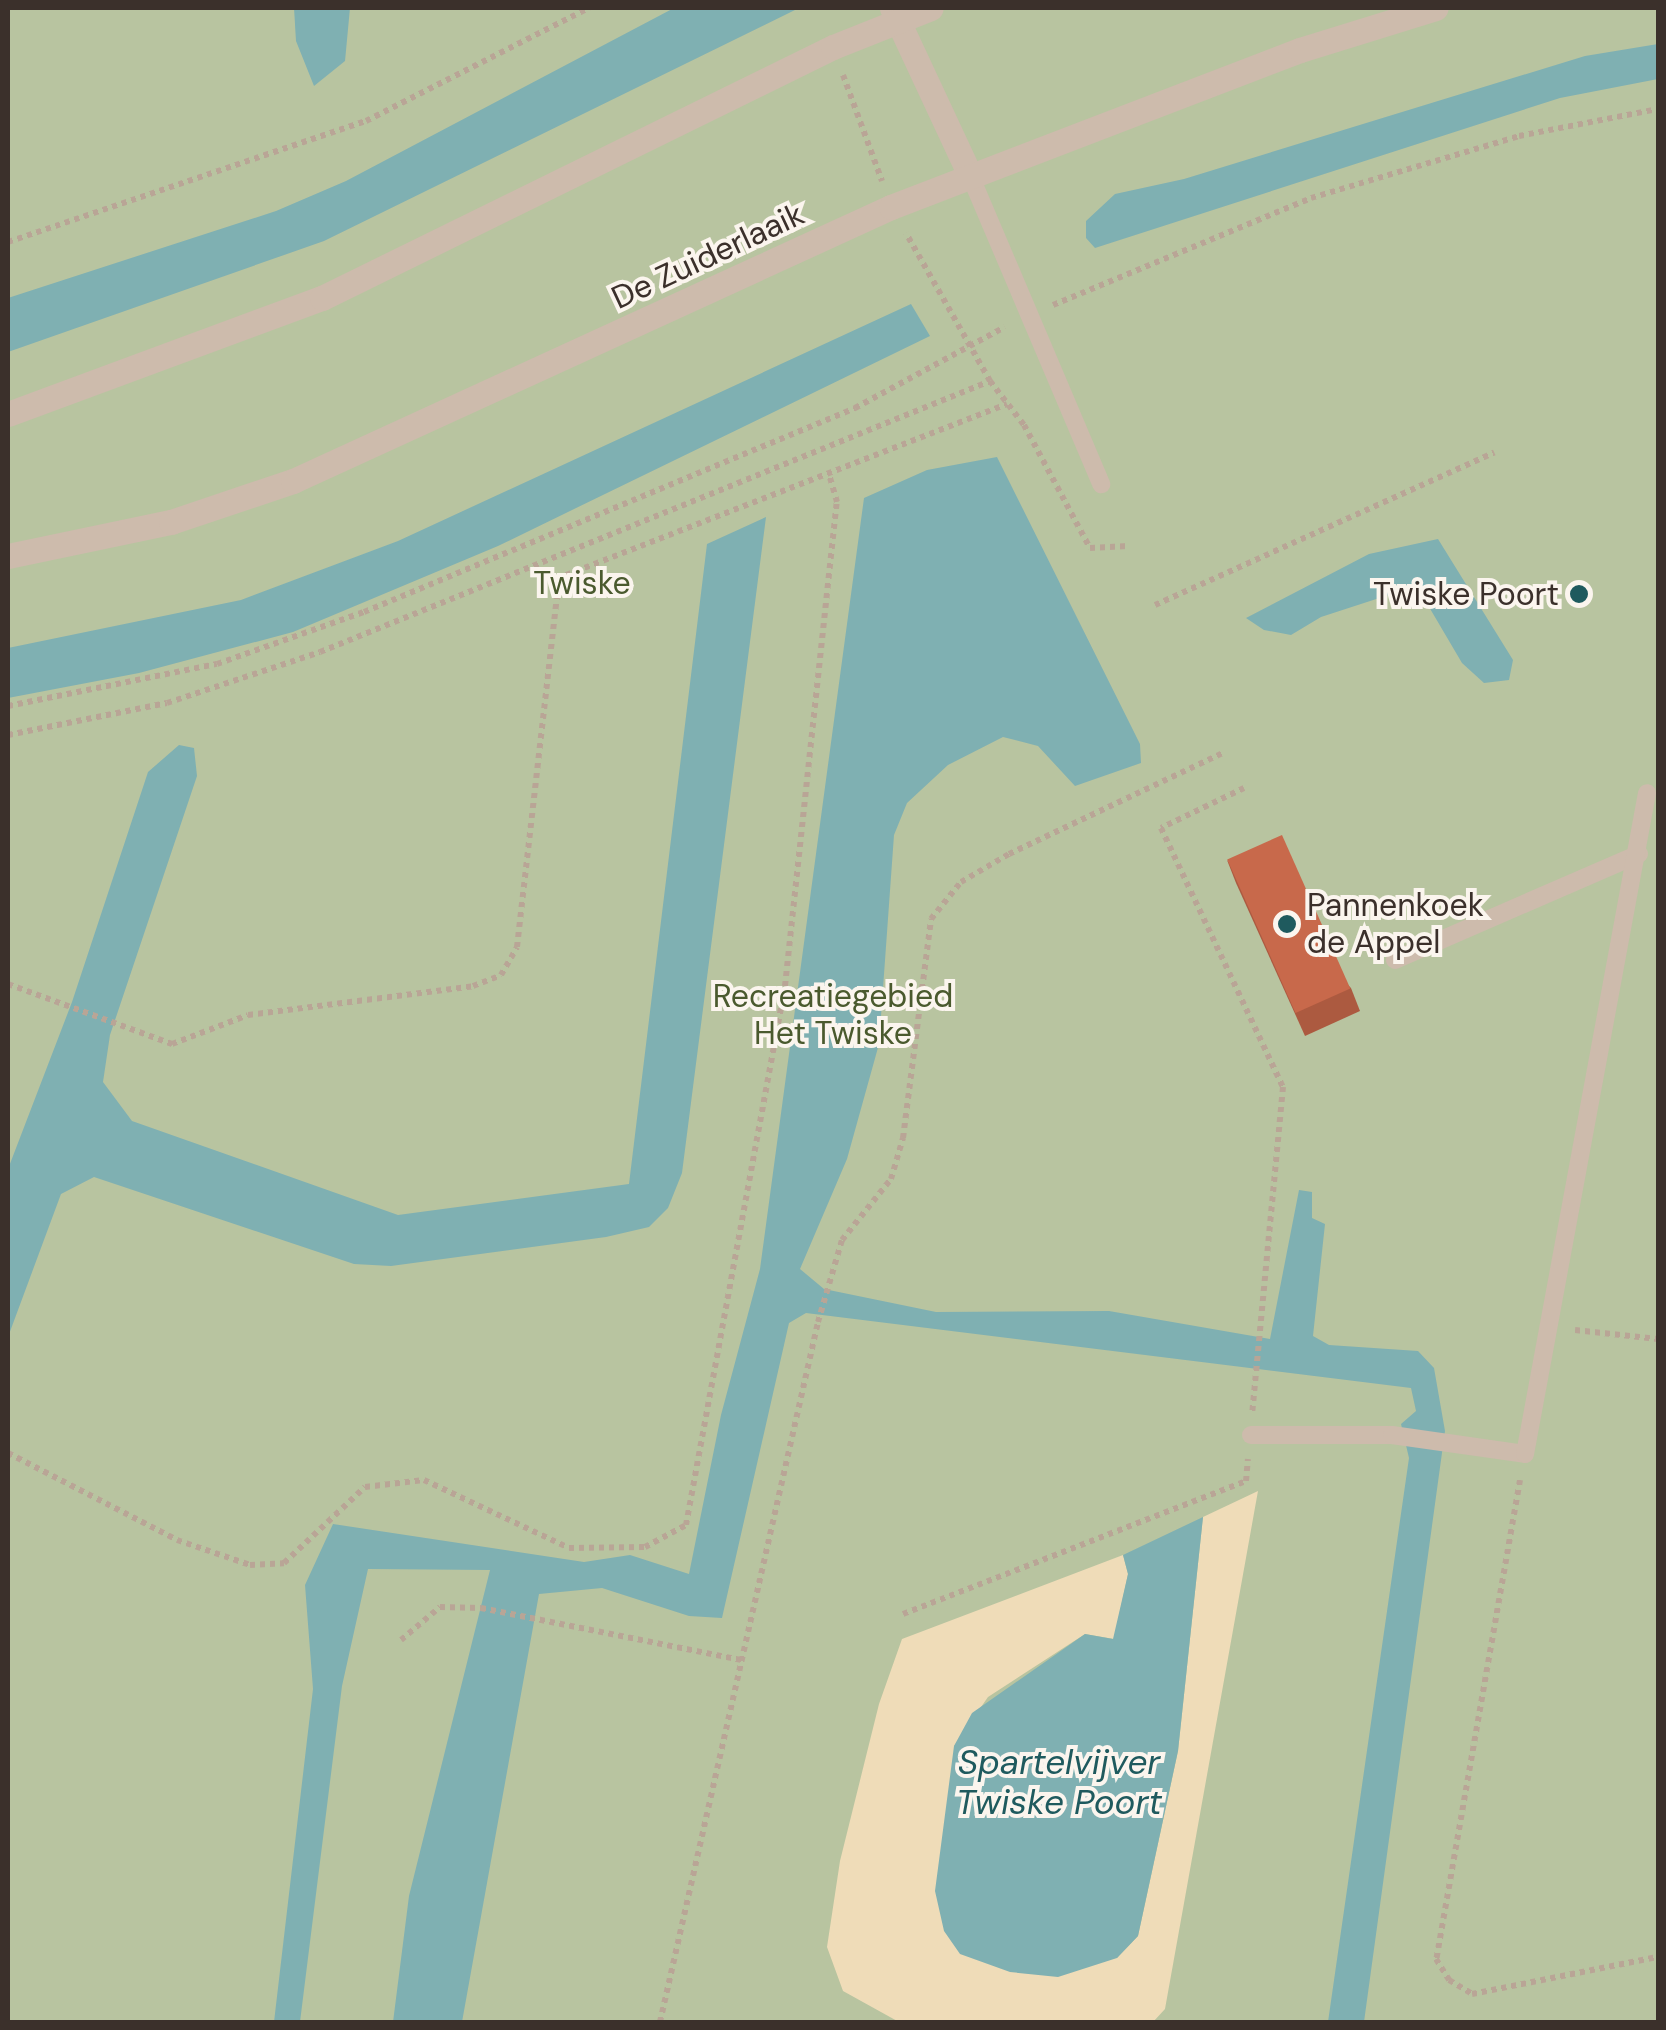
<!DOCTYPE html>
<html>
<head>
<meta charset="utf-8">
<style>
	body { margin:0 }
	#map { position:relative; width:1666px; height:2030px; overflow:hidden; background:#f4ebe1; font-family:"DM Sans",sans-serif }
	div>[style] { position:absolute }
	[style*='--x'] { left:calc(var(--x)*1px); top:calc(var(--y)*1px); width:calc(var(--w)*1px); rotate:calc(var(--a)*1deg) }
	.green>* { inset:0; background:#b8c4a0; transform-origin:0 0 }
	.sand>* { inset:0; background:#efdcb8 }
	.water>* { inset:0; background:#7fb0b2 }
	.path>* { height:6px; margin-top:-3px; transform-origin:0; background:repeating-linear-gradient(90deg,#b9a596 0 5px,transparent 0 10px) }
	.service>* { height:18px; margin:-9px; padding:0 9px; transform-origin:9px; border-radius:9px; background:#cdbbac }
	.minor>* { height:25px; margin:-12.5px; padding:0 12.5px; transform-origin:12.5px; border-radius:12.5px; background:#cdbbac }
	.wall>* { inset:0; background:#ac5a40 }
	.building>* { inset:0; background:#c8694b; transform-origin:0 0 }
	.dots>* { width:28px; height:28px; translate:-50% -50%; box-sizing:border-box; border:5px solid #fbf5ee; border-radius:50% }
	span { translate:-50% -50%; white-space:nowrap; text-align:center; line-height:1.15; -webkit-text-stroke:8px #fbf5ee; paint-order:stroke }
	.street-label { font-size:32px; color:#3b302b }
	.park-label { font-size:32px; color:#4a5a2e }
	.poi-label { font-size:32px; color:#3b302b }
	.right { translate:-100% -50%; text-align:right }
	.left { translate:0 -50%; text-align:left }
	.water-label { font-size:35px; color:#1f5a5e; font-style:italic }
	.frame { position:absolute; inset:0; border:10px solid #3b302b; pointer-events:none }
</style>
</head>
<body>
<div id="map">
	<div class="green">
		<div style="left:8px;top:8px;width:1650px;height:2014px"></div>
	</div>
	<div class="sand">
		<div style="clip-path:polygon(1258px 1491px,1165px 2009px,1153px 2022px,899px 2022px,843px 1991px,827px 1947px,840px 1861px,879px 1704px,902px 1639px,1123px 1555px,1128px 1574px,1114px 1639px,1085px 1634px,988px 1697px,954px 1746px,1117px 1958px,1138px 1936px,1178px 1751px,1203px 1517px)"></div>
	</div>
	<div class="water">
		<div style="clip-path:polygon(294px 8px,350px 8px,345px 61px,314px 86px,296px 41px)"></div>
		<div style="clip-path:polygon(674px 8px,795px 10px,324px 241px,8px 352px,8px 298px,276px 211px,346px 181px)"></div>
		<div style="clip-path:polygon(1658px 44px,1658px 79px,1560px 98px,1095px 248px,1086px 238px,1086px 221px,1115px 194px,1184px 179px,1585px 56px)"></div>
		<div style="clip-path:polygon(911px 304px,930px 336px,498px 546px,293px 632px,139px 673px,8px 698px,8px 648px,241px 600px,398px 541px)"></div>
		<div style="clip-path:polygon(997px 457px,1140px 744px,1141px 763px,1075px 786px,1038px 746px,1003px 737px,948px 765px,907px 803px,894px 835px,879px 1044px,847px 1159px,800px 1269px,824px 1289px,936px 1312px,1109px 1311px,1270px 1339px,1299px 1190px,1312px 1192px,1312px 1218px,1325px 1224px,1313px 1336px,1329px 1345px,1418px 1351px,1434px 1368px,1445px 1431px,1364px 2022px,1328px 2022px,1409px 1458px,1401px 1424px,1416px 1411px,1411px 1388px,806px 1313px,789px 1323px,722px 1618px,689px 1616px,602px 1588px,539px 1594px,462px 2022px,393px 2022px,409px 1896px,490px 1570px,368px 1569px,342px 1686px,300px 2022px,274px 2022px,313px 1689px,305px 1585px,333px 1524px,584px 1562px,630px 1555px,689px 1574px,721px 1415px,760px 1269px,864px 498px,927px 470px)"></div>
		<div style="clip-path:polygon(766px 517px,682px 1173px,668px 1208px,649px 1227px,606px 1237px,391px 1266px,354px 1264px,94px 1177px,61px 1194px,8px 1337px,8px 1169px,72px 1002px,148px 772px,179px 745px,194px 748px,197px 776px,110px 1035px,103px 1082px,132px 1121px,398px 1215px,629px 1184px,707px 544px)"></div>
		<div style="clip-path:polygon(1438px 539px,1513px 660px,1509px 680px,1484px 683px,1462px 663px,1422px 595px,1407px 589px,1321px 617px,1291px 635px,1264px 630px,1246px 618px,1369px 554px)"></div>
		<div style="clip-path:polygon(1203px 1517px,1178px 1751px,1138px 1936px,1117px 1958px,1058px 1977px,1010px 1972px,960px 1954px,944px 1931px,935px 1891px,954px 1746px,972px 1713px,1085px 1634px,1113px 1639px,1128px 1574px,1123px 1555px)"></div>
	</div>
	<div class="path">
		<div style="--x:843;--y:75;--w:113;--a:69.8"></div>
		<div style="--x:8;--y:242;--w:378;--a:-18.7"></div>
		<div style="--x:366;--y:121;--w:250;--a:-26.9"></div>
		<div style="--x:1053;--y:305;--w:279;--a:-22.5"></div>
		<div style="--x:1311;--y:198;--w:217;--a:-16.6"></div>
		<div style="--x:1519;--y:136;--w:142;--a:-11"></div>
		<div style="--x:990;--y:381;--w:56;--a:52.3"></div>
		<div style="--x:1024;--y:425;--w:140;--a:61.8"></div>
		<div style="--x:1090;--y:548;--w:38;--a:-3"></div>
		<div style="--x:1155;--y:605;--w:372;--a:-24.2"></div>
		<div style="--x:8;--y:706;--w:213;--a:-11.4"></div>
		<div style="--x:217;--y:664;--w:156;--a:-19.5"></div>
		<div style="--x:364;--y:612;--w:532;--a:-22.56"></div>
		<div style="--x:855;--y:408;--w:170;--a:-28.4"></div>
		<div style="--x:8;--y:735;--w:162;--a:-11.4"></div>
		<div style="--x:167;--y:703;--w:161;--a:-18.4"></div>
		<div style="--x:320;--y:652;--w:723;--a:-22.02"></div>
		<div style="--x:990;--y:381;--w:170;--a:-119.6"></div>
		<div style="--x:1244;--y:788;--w:92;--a:154.3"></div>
		<div style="--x:1161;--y:828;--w:286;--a:64.8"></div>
		<div style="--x:1283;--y:1087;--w:326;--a:95.4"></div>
		<div style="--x:8;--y:984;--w:175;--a:20.1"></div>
		<div style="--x:172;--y:1044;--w:81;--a:-20.9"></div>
		<div style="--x:248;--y:1015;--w:227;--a:-7.3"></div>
		<div style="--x:473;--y:986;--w:30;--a:-21"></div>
		<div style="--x:501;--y:975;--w:32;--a:-60"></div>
		<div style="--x:517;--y:947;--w:354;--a:-83.5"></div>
		<div style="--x:557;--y:595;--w:22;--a:-66"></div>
		<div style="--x:566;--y:575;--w:473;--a:-21.2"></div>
		<div style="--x:1575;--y:1330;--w:83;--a:6.2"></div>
		<div style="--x:8;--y:1453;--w:190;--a:27.2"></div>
		<div style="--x:177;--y:1540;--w:77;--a:18.9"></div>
		<div style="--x:250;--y:1565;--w:34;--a:-3"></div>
		<div style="--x:284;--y:1563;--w:111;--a:-43.2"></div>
		<div style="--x:365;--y:1487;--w:59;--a:-6.8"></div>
		<div style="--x:424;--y:1480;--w:160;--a:25.1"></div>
		<div style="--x:569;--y:1548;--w:76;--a:-0.8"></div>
		<div style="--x:645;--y:1547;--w:47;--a:-28.2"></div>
		<div style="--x:686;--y:1525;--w:548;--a:-79.59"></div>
		<div style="--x:785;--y:986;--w:487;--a:-83.9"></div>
		<div style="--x:837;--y:502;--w:26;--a:-106"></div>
		<div style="--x:1520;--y:1480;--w:486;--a:99.9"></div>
		<div style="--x:1436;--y:1959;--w:25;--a:58"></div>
		<div style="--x:1449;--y:1980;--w:27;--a:31"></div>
		<div style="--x:1472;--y:1994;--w:190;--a:-11.3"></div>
		<div style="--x:903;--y:1614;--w:368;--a:-21.2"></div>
		<div style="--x:1246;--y:1481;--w:22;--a:-85"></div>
		<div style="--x:401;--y:1640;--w:51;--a:-40.2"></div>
		<div style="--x:440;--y:1607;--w:41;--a:1.4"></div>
		<div style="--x:481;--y:1608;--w:266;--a:11.3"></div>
		<div style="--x:660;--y:2022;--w:718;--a:-77.28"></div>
		<div style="--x:818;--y:1322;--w:85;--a:-73.7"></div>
		<div style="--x:842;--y:1240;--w:78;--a:-51.2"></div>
		<div style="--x:891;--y:1179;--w:43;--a:-73.7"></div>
		<div style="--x:903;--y:1138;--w:221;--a:-82.7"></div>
		<div style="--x:931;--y:919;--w:48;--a:-51"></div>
		<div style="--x:961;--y:882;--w:56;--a:-30.3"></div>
		<div style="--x:1009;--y:854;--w:239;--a:-25.3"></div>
	</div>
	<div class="service">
		<div style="--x:970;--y:175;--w:336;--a:67"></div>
		<div style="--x:1395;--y:960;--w:266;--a:-23.5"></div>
		<div style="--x:1251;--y:1435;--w:141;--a:0"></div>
		<div style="--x:1392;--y:1435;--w:134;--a:8.1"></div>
		<div style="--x:1525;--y:1454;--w:672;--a:-79.54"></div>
	</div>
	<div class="minor">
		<div style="--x:892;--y:8;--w:184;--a:65"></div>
		<div style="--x:8;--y:414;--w:335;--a:-20.3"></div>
		<div style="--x:322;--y:298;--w:569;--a:-26.16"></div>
		<div style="--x:833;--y:47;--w:105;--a:-21.7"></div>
		<div style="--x:8;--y:556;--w:167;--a:-11.8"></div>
		<div style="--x:171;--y:522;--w:129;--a:-18.6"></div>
		<div style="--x:293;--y:481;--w:658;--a:-24.62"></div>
		<div style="--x:891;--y:207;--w:438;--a:-21"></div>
		<div style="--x:1300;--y:50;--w:142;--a:-17.2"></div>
	</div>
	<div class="wall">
		<div style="clip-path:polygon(1227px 860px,1351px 988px,1360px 1011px,1305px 1036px,1236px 883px)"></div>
	</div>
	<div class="building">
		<div style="left:1282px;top:835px;width:168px;height:60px;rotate:66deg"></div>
	</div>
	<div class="dots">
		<div style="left:1579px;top:594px;background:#1f5a5e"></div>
		<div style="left:1287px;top:924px;background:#1f5a5e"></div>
	</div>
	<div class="street-label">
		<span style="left:708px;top:256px;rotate:-25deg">De Zuiderlaaik</span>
	</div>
	<div class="park-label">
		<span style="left:582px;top:583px">Twiske</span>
		<span style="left:833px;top:1015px">Recreatiegebied<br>Het Twiske</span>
	</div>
	<div class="poi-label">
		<span class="right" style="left:1559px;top:594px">Twiske Poort</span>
		<span class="left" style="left:1307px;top:924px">Pannenkoek<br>de Appel</span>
	</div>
	<div class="water-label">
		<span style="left:1059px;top:1782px">Spartelvijver<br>Twiske Poort</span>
	</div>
	<div class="frame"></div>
</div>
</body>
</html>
